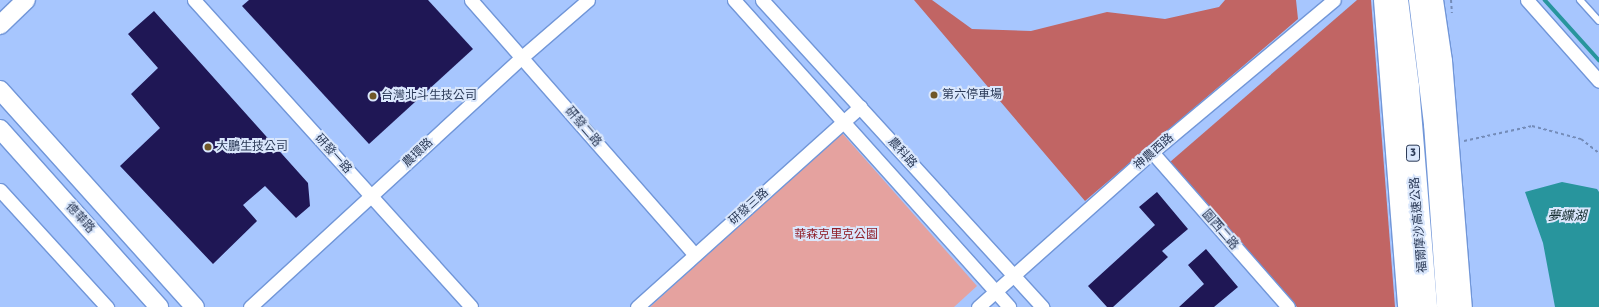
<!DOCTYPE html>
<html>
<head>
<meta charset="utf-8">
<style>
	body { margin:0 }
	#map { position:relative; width:1599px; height:307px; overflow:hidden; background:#a7c6fe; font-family:Signika,"Noto Sans TC",sans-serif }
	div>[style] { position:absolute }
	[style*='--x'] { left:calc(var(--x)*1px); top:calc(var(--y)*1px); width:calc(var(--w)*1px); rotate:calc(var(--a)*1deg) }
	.green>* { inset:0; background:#e5a29f }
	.forest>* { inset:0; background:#c16564 }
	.water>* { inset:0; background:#28959d }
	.stream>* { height:3.5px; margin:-1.75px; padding:0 1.75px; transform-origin:1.75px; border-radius:1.75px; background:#28959d }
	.building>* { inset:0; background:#1f1755 }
	.path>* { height:2px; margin-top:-1px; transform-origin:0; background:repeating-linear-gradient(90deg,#748cb9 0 3px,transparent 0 6px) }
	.roads { filter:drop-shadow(1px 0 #7196d8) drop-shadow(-1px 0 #7196d8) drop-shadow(0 1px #7196d8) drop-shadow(0 -1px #7196d8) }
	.lane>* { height:6px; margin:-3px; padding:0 3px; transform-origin:3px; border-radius:3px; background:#fff }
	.street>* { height:13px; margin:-6.5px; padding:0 6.5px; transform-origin:6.5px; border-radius:6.5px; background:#fff }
	.secondary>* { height:18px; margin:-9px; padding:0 9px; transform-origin:9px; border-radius:9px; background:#fff }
	.highway>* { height:22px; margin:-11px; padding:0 11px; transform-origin:11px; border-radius:11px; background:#fff }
	.dots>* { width:11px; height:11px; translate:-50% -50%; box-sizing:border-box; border:2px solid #dae7fc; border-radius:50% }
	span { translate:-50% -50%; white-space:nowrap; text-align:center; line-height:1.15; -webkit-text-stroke:4px #dae7fc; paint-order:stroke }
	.shield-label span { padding:1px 3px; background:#dae7fc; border:1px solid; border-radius:3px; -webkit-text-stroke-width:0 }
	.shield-label { font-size:11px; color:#2a3956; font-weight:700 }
	.poi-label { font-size:12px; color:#2a3956 }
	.left { translate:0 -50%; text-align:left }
	.street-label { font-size:12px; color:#2a3956 }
	.park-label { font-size:12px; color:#8f1e28 }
	.water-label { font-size:13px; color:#162e30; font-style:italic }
</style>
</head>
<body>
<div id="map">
	<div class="green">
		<div style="clip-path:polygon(842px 133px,977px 286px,954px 307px,650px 307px)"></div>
	</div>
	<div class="forest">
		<div style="clip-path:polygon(914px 0,932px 0,972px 29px,1031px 31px,1107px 12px,1165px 19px,1219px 7px,1225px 0,1296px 0,1298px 19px,1085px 201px)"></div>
		<div style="clip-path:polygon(1357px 0,1371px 0,1395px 307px,1297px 307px,1170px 162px)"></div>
	</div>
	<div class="water">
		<div style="clip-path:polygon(1562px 182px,1597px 189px,1599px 192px,1599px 307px,1555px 307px,1543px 243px,1525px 192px)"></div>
	</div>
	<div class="stream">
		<div style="--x:1545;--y:0;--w:81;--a:48"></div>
	</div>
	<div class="building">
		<div style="clip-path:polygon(249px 0,428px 0,473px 49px,369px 144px,242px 6px)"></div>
		<div style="clip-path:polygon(154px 11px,308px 183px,310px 206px,296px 218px,265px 186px,243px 205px,257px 221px,213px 264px,120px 166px,160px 128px,131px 94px,158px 68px,128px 34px)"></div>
		<div style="clip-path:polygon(1157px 192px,1188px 229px,1162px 251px,1168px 257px,1113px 307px,1107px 307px,1088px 286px,1155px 225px,1139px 207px)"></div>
		<div style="clip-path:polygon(1206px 249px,1238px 287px,1214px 307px,1179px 307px,1204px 284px,1188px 265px)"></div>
	</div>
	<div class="path">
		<div style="--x:1451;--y:0;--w:13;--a:86"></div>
		<div style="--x:1464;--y:141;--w:70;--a:-12.4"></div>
		<div style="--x:1532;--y:126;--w:51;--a:14.9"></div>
		<div style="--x:1581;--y:139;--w:23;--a:38"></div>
	</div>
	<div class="roads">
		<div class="lane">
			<div style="--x:1580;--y:0;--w:28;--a:48"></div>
		</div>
		<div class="street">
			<div style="--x:194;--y:0;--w:413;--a:47.9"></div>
			<div style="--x:471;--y:0;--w:339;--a:48.7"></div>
			<div style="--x:734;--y:0;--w:412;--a:48.1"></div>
			<div style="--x:762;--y:0;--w:416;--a:47.6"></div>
			<div style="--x:1527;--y:0;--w:108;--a:48.4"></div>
			<div style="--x:1152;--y:152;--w:206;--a:48.7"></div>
			<div style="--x:0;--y:190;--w:159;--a:47.6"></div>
			<div style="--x:250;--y:307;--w:369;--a:-42.6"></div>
			<div style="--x:522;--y:57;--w:87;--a:-40.8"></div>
			<div style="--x:637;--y:307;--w:300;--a:-41.9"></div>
			<div style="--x:978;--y:307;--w:233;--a:-41.7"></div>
			<div style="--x:1152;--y:152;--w:237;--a:-39.9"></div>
		</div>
		<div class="secondary">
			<div style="--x:1383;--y:0;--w:308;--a:85.5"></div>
			<div style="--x:1434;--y:0;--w:62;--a:81.6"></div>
			<div style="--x:1443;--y:61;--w:247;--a:85.4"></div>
			<div style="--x:0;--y:25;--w:36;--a:-44"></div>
			<div style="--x:0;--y:90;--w:292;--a:48.1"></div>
			<div style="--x:0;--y:129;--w:239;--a:48.2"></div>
		</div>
		<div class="highway">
			<div style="--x:1397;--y:0;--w:88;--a:82.8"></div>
			<div style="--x:1408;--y:87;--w:221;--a:85.3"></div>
			<div style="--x:1420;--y:0;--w:125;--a:83.1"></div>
			<div style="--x:1435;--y:124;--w:183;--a:85.9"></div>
		</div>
	</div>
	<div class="dots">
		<div style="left:934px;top:95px;background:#705728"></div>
		<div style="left:373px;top:96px;background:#705728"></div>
		<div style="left:208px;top:147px;background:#705728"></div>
	</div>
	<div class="shield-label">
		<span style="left:1413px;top:153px">3</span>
	</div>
	<div class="poi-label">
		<span class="left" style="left:942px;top:95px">第六停車場</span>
		<span class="left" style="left:381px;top:96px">台灣北斗生技公司</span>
		<span class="left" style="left:216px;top:147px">大鵬生技公司</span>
	</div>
	<div class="street-label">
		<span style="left:583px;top:127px;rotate:49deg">研發二路</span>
		<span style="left:1154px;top:152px;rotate:-41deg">神農西路</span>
		<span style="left:418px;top:153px;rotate:-43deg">農環路</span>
		<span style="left:902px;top:153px;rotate:48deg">農科路</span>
		<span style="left:333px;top:154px;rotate:48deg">研發一路</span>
		<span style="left:749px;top:207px;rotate:-42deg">研發三路</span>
		<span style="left:80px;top:218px;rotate:48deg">德華路</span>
		<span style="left:1419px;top:225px;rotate:-95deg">福爾摩沙高速公路</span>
		<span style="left:1220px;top:230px;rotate:49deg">園西二路</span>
	</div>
	<div class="park-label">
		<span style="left:836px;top:235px">華森克里克公園</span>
	</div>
	<div class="water-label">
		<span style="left:1567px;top:216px">夢蝶湖</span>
	</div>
</div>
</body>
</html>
